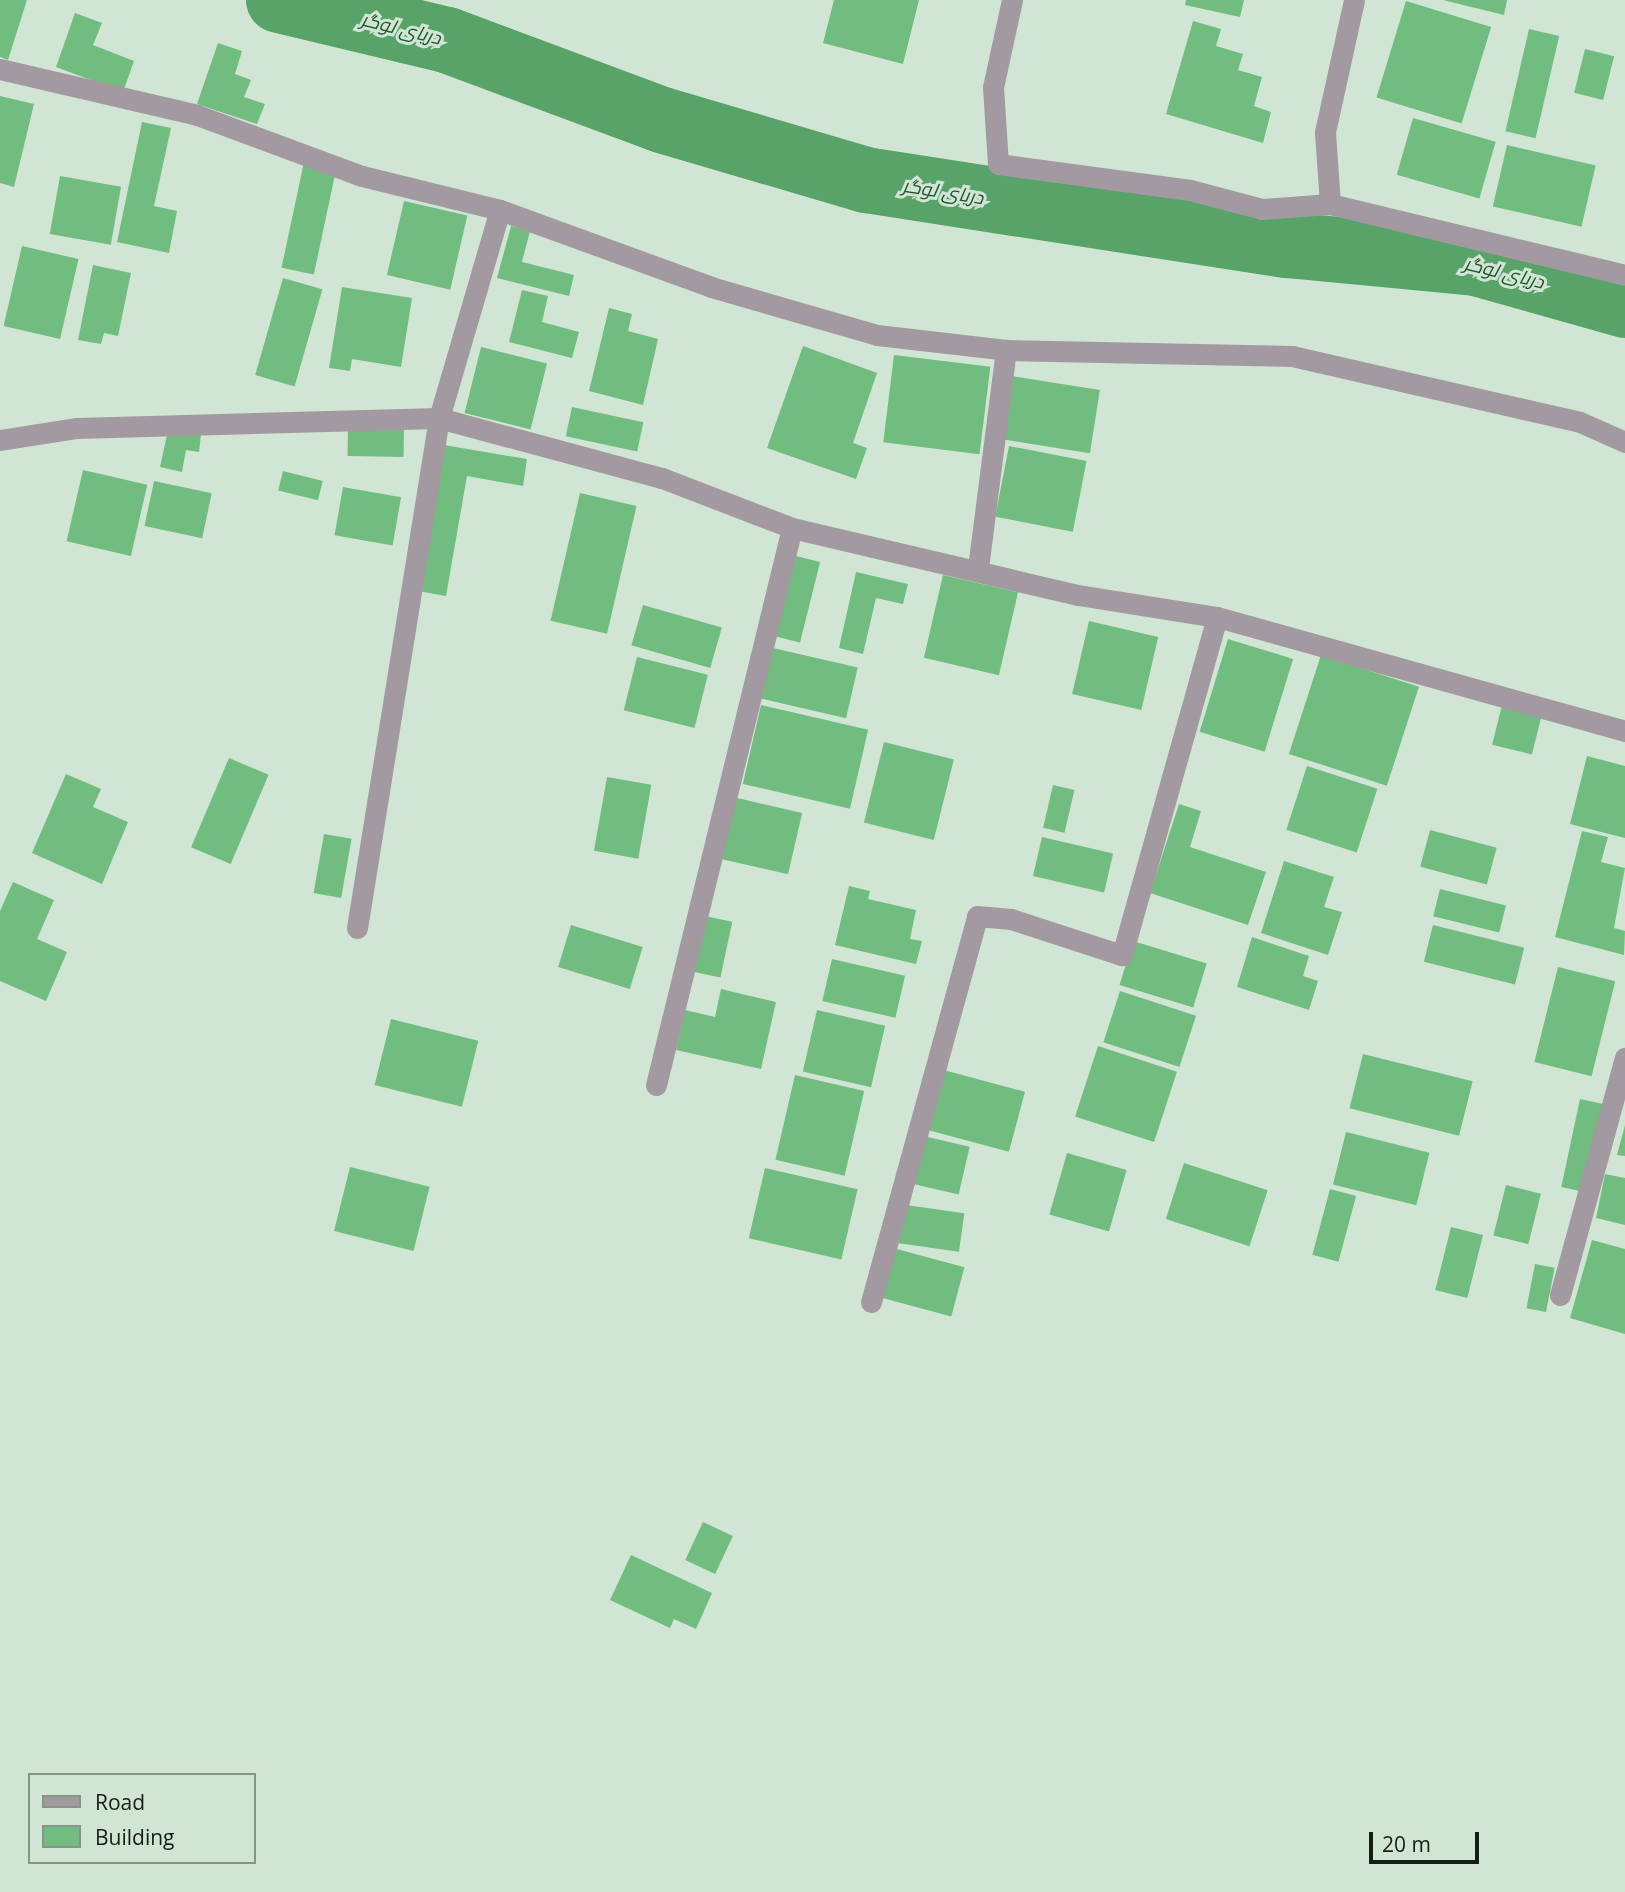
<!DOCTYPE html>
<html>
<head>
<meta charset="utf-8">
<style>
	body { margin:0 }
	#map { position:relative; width:1625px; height:1892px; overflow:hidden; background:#d1e5d4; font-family:"Open Sans",Cairo,sans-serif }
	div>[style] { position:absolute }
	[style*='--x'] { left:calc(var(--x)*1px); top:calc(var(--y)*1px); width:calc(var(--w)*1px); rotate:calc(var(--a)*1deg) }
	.river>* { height:66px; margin:-33px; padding:0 33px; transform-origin:33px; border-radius:33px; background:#58a368 }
	.building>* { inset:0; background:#71bd80; transform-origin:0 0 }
	.minor>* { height:21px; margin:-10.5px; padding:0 10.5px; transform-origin:10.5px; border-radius:10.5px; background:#a39aa1 }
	span { translate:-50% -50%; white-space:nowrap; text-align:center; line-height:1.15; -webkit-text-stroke:6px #d1e5d4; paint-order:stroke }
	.water-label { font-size:19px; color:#21562e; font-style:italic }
	.legend { position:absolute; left:28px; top:1773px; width:228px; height:91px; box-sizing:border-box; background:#d1e5d4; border:2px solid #869588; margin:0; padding:9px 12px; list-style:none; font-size:21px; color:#151c16 }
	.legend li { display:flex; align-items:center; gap:14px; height:35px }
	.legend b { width:35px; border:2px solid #869588 }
	.scale { position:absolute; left:1369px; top:1832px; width:110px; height:32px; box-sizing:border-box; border:4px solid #151c16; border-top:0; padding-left:9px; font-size:21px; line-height:24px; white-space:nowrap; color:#151c16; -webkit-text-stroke:5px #d1e5d4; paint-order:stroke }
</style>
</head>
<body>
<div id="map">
	<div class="river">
		<div style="--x:279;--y:0;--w:173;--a:13.4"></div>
		<div style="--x:447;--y:40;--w:229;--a:20.4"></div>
		<div style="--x:662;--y:120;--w:213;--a:16.4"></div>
		<div style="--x:866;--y:180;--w:426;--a:8.8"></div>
		<div style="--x:1287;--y:245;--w:190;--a:5.4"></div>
		<div style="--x:1476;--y:263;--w:155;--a:15.7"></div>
	</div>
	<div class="building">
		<div style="clip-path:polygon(0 0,27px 0,8px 60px,0 57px)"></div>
		<div style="clip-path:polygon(834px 0,919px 0,903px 64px,823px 43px)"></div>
		<div style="clip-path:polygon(1186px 0,1244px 0,1240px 17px,1185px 5px)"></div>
		<div style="clip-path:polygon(1443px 0,1507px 0,1504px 15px)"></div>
		<div style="left:1406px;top:1px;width:89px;height:101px;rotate:17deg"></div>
		<div style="clip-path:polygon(75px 13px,102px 23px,93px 45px,134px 61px,123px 92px,56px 67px)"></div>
		<div style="clip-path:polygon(1193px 21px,1221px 29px,1216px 46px,1243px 54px,1238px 70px,1262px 77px,1254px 106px,1271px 112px,1263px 143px,1166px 114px)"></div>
		<div style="left:1529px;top:29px;width:31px;height:105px;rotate:13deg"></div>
		<div style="clip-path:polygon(218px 43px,242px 51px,235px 74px,251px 80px,244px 97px,265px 104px,257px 124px,197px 104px)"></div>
		<div style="left:1585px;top:49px;width:30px;height:45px;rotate:14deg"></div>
		<div style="clip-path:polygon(0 96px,34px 104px,14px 187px,0 183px)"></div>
		<div style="left:1413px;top:118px;width:86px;height:59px;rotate:16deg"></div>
		<div style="clip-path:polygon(142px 122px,171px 128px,154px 206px,177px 211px,169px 253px,117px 242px)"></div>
		<div style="left:1507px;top:145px;width:91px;height:63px;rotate:13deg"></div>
		<div style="left:304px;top:162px;width:33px;height:108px;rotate:12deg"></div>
		<div style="left:60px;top:176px;width:62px;height:59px;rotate:10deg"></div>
		<div style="left:404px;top:201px;width:65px;height:76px;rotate:13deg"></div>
		<div style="clip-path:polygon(511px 226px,530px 231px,522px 262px,574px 275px,569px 296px,497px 278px)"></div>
		<div style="left:22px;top:246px;width:58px;height:82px;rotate:13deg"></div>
		<div style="clip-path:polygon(93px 265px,131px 273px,118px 336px,104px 333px,101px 344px,78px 340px)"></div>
		<div style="left:283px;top:278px;width:41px;height:101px;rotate:16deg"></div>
		<div style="clip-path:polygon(342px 287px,412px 298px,401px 367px,352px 359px,350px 371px,329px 368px)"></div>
		<div style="clip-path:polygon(522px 290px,548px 296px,542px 322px,579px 332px,572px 358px,509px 342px)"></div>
		<div style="clip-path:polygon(609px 308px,632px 314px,628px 331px,658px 339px,643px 405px,589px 391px)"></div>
		<div style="clip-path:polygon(803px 346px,877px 373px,853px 443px,867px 448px,856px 479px,767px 448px)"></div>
		<div style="left:481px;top:347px;width:68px;height:68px;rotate:14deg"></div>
		<div style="left:894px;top:355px;width:97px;height:88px;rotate:7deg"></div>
		<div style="left:1012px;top:376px;width:89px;height:64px;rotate:9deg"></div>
		<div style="left:572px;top:407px;width:73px;height:30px;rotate:12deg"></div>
		<div style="left:348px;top:429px;width:56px;height:27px;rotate:1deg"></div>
		<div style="clip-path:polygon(201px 434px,199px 452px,186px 450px,182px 472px,160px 467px,167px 435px)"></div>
		<div style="clip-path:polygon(444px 445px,527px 459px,523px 486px,467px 476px,446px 596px,418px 591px)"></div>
		<div style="left:1009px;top:446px;width:79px;height:72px;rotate:11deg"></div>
		<div style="left:83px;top:470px;width:66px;height:73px;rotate:13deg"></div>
		<div style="left:283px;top:471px;width:41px;height:20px;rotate:14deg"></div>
		<div style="left:154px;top:481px;width:59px;height:46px;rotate:12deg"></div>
		<div style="left:343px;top:487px;width:59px;height:49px;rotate:10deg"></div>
		<div style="left:580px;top:493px;width:58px;height:131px;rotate:13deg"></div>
		<div style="left:792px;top:555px;width:29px;height:83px;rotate:14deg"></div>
		<div style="clip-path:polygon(856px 572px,908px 584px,903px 604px,876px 598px,863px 654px,839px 648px)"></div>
		<div style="left:943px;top:575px;width:77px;height:85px;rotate:13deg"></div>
		<div style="left:643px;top:605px;width:82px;height:42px;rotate:16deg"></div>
		<div style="left:1089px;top:621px;width:71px;height:75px;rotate:13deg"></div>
		<div style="left:1228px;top:639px;width:68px;height:97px;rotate:17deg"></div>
		<div style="left:773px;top:648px;width:87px;height:52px;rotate:13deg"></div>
		<div style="left:1321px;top:655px;width:103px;height:104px;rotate:18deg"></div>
		<div style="left:637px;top:657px;width:73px;height:55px;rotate:14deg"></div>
		<div style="left:1503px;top:701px;width:41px;height:45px;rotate:14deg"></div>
		<div style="left:761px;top:705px;width:110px;height:81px;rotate:13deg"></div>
		<div style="left:884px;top:742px;width:72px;height:83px;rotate:14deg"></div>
		<div style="clip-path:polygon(1587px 756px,1625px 766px,1625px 838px,1570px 824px)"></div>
		<div style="left:229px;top:758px;width:43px;height:97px;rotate:23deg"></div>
		<div style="left:1307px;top:766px;width:74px;height:67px;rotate:18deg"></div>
		<div style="clip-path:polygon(66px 774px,101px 789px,93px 807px,128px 822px,102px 884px,32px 853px)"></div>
		<div style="left:607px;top:777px;width:45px;height:75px;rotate:10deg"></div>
		<div style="left:1053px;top:785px;width:22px;height:44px;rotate:13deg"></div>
		<div style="left:733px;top:797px;width:71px;height:63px;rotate:13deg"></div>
		<div style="clip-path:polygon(1179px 804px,1201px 811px,1190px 847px,1266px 872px,1248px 925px,1150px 893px)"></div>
		<div style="left:1430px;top:830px;width:69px;height:38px;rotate:15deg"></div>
		<div style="clip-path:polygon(1582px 831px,1608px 837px,1601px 862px,1625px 868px,1614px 928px,1625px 931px,1624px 955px,1555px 937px)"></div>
		<div style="left:324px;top:834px;width:28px;height:60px;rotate:10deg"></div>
		<div style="left:1042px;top:837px;width:73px;height:40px;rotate:13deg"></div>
		<div style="clip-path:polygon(1284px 861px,1334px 877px,1324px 907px,1342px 912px,1328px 955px,1261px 933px)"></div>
		<div style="clip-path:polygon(13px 882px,54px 900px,37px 939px,67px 952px,46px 1001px,0 981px,0 911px)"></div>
		<div style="clip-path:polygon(849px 886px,870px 891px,868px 899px,916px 910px,910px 939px,922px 941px,916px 964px,835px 945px)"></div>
		<div style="left:1440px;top:889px;width:68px;height:28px;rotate:14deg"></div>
		<div style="left:700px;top:915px;width:33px;height:57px;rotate:12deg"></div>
		<div style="left:571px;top:925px;width:75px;height:44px;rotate:17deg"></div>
		<div style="left:1433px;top:925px;width:94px;height:38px;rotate:14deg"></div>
		<div style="clip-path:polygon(1252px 937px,1309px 956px,1303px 976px,1318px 981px,1309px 1010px,1237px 987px)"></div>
		<div style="left:1133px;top:941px;width:77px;height:46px;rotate:17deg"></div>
		<div style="left:832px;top:959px;width:75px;height:43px;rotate:13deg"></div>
		<div style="left:1558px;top:967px;width:59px;height:98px;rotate:14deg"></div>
		<div style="clip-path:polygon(721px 989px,776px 1002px,761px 1069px,676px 1050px,685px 1010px,715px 1017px)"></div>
		<div style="left:1120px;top:991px;width:80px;height:54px;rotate:18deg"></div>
		<div style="left:817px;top:1010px;width:70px;height:63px;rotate:13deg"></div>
		<div style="left:391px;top:1019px;width:90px;height:68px;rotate:14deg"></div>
		<div style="left:1098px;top:1046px;width:83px;height:74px;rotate:18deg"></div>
		<div style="left:1363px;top:1054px;width:113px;height:56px;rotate:14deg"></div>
		<div style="left:940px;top:1069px;width:88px;height:62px;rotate:15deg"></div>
		<div style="left:795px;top:1075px;width:71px;height:87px;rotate:13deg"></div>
		<div style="left:1580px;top:1099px;width:24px;height:90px;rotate:12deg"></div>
		<div style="clip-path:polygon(1625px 1125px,1625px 1156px,1617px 1155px)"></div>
		<div style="left:1346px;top:1132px;width:86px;height:54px;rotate:14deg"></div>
		<div style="left:919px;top:1135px;width:52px;height:49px;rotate:13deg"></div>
		<div style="left:1067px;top:1153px;width:62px;height:64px;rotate:16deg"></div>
		<div style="left:1184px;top:1163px;width:88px;height:59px;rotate:18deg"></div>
		<div style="left:350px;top:1167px;width:82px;height:66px;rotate:14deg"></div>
		<div style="left:765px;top:1168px;width:95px;height:72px;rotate:13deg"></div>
		<div style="clip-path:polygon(1605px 1174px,1625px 1178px,1625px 1225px,1596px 1218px)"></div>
		<div style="left:1506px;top:1185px;width:36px;height:52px;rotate:14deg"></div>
		<div style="left:1330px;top:1189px;width:27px;height:68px;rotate:15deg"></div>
		<div style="left:899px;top:1204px;width:66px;height:39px;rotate:8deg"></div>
		<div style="left:1451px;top:1227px;width:33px;height:65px;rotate:14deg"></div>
		<div style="clip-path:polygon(1592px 1240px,1625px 1249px,1625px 1334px,1570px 1318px)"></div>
		<div style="left:893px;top:1248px;width:74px;height:51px;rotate:15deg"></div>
		<div style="left:1535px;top:1264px;width:20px;height:45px;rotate:11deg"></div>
		<div style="left:703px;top:1522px;width:33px;height:42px;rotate:25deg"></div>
		<div style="clip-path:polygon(631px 1555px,712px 1593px,696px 1629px,674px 1619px,670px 1628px,610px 1600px)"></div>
	</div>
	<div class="minor">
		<div style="--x:1012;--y:0;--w:89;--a:102.3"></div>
		<div style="--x:993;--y:87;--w:77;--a:86.3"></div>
		<div style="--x:998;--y:164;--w:194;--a:7.7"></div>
		<div style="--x:1190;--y:190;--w:74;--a:14.8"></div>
		<div style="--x:1262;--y:209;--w:68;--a:-4.2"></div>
		<div style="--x:1330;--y:204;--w:303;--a:13.5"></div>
		<div style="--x:0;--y:69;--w:202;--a:13.1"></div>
		<div style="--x:197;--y:115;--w:176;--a:20.3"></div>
		<div style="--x:362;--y:176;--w:142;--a:13.8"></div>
		<div style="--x:500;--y:210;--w:225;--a:20"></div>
		<div style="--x:711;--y:287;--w:173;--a:16.1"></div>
		<div style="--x:877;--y:335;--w:130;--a:6.6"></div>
		<div style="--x:1006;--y:350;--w:286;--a:1.2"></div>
		<div style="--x:1292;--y:356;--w:295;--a:12.9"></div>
		<div style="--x:1580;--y:422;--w:49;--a:24"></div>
		<div style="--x:1330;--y:204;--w:72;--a:-94"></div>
		<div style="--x:1325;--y:132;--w:135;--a:-77.6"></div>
		<div style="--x:0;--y:440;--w:78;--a:-8.9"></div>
		<div style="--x:77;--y:428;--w:362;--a:-1.6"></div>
		<div style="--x:439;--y:418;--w:231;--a:15.1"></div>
		<div style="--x:662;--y:478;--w:139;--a:21"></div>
		<div style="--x:792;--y:528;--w:294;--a:13.2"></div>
		<div style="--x:1078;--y:595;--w:141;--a:9"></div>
		<div style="--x:1217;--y:617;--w:424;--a:15.6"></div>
		<div style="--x:978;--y:568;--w:220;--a:-82.7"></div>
		<div style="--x:357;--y:928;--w:517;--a:-80.87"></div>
		<div style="--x:439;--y:418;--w:217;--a:-73.7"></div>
		<div style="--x:656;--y:1085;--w:573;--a:-76.28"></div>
		<div style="--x:1560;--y:1295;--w:246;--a:-74.7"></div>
		<div style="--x:871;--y:1302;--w:400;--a:-74.6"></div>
		<div style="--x:977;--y:916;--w:34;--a:5"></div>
		<div style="--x:1011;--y:919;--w:117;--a:18"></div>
		<div style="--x:1122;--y:955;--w:351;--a:-74.3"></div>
	</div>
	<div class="water-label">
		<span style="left:401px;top:29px;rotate:14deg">دریای لوگر</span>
		<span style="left:943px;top:192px;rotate:9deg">دریای لوگر</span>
		<span style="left:1504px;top:273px;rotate:14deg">دریای لوگر</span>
	</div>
	<ul class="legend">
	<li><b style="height:9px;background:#a39aa1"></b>Road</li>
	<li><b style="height:19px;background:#71bd80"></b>Building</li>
	</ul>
	<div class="scale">20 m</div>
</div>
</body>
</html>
